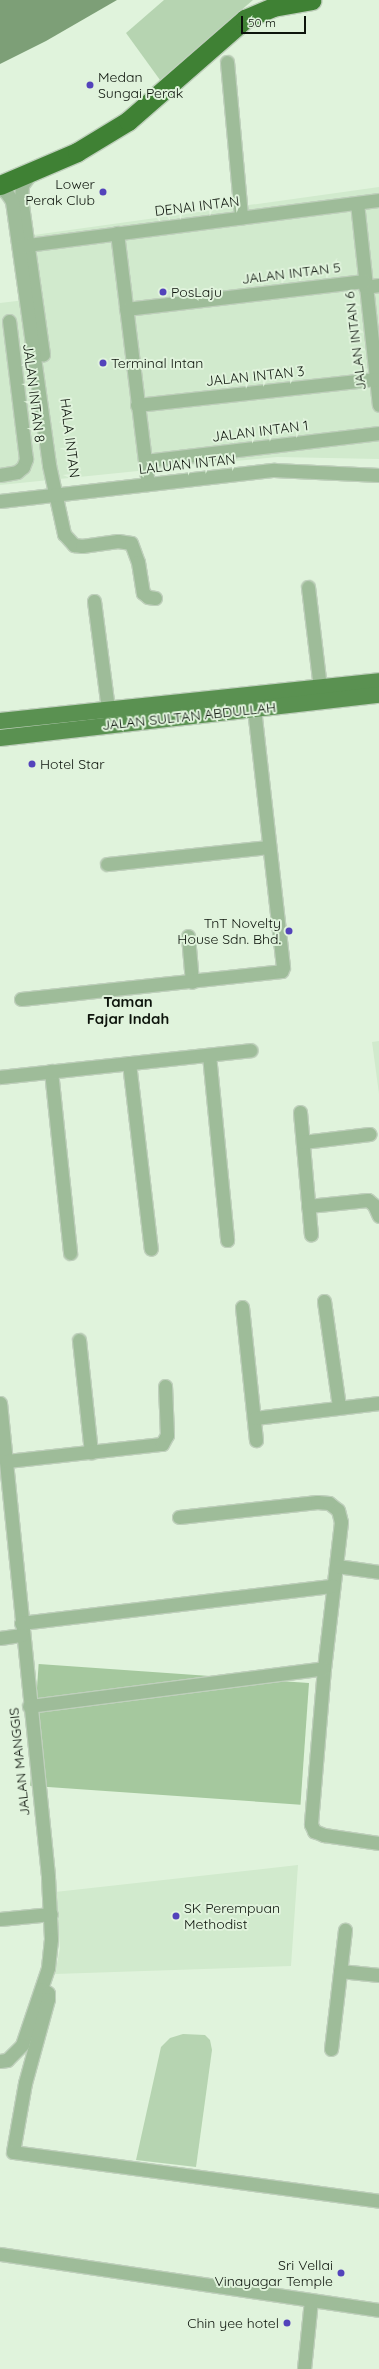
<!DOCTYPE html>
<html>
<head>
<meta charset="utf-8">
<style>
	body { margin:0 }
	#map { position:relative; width:379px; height:2369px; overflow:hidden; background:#e0f3dc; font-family:Quicksand,sans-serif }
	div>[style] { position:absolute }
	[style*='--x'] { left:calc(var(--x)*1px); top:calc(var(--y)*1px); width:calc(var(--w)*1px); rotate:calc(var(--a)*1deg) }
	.built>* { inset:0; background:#d1eacd }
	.green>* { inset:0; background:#b6d4b1 }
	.forest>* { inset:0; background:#a5c89e; transform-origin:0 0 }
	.water>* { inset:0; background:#7d9f77 }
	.roads { filter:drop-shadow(1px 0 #becfbb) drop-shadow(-1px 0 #becfbb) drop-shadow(0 1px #becfbb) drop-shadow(0 -1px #becfbb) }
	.minor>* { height:13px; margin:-6.5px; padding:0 6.5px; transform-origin:6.5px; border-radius:6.5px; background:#9ebc99 }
	.major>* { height:16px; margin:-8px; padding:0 8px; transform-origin:8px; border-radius:8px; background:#5a9151 }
	.highway>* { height:19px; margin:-9.5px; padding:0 9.5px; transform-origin:9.5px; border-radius:9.5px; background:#3f8134 }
	.dots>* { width:11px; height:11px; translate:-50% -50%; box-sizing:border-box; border:2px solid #e0f3dc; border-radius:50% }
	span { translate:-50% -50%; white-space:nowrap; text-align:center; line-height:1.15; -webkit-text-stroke:4px #e0f3dc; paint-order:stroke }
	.poi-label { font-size:14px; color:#0d140c }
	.left { translate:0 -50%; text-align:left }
	.right { translate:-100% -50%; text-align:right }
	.street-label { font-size:14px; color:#0d140c }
	.neighbourhood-label { font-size:15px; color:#0d140c; font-weight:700 }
	.scale { position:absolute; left:241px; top:16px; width:65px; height:18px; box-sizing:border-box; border:2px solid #0d140c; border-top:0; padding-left:5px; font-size:12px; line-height:14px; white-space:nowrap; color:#0d140c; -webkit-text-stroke:3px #e0f3dc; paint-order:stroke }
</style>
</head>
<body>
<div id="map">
	<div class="built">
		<div style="clip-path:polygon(379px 187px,379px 459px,277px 457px,0 485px,0 303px,42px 298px,34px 235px)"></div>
		<div style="clip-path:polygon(379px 1041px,379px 1094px,372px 1042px)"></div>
		<div style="clip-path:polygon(298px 1865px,291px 1966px,55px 1974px,60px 1948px,55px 1892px)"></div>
	</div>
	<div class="green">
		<div style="clip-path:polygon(164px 0,253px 0,160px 80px,126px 33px)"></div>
		<div style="clip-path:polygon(183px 2034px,205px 2035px,210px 2040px,212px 2050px,196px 2167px,136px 2160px,161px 2047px,170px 2038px)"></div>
	</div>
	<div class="forest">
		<div style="left:309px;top:1683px;width:122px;height:271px;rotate:94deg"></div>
	</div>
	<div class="water">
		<div style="clip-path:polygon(0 0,117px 0,46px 41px,0 64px)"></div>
	</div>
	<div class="roads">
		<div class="minor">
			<div style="--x:227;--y:62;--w:156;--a:84.8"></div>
			<div style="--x:31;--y:173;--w:15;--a:127"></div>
			<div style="--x:22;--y:185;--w:13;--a:94"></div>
			<div style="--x:21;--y:198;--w:158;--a:82"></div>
			<div style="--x:0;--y:188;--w:7;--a:34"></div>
			<div style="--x:6;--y:192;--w:11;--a:56"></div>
			<div style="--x:12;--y:201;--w:267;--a:82"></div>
			<div style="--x:49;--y:465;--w:71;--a:77.7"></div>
			<div style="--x:64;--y:534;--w:15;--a:48"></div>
			<div style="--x:74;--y:545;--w:8;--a:7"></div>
			<div style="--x:82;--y:546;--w:36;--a:-8"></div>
			<div style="--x:118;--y:541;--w:13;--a:9"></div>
			<div style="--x:131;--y:543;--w:20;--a:70"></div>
			<div style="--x:138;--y:562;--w:31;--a:81"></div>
			<div style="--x:143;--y:593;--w:6;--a:39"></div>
			<div style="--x:148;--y:597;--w:7;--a:8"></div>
			<div style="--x:357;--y:203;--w:203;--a:83.8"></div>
			<div style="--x:117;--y:233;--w:253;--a:83"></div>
			<div style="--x:19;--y:246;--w:363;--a:-7.3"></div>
			<div style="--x:365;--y:287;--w:14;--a:-8"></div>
			<div style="--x:126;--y:309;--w:240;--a:-6.7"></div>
			<div style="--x:137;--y:405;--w:240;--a:-6.2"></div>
			<div style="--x:145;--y:461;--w:236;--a:-6.8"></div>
			<div style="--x:0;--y:475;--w:17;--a:-10"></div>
			<div style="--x:17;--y:472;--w:8;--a:-40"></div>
			<div style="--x:23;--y:467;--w:9;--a:-69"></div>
			<div style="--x:26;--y:459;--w:139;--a:-97"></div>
			<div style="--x:0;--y:501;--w:276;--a:-6.5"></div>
			<div style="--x:274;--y:470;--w:105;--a:2.7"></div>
			<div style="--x:308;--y:587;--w:101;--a:83.2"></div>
			<div style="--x:94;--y:601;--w:109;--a:82.6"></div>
			<div style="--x:107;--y:864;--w:163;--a:-6"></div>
			<div style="--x:188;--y:936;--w:46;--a:85"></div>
			<div style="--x:21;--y:999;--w:262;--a:-6.1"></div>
			<div style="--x:281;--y:971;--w:4;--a:-63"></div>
			<div style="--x:283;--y:967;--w:269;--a:-96.4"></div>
			<div style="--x:209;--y:1055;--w:186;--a:84.4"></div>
			<div style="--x:129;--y:1063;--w:187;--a:83.3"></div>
			<div style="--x:51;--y:1071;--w:183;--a:84"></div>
			<div style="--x:0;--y:1077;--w:252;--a:-6.1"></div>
			<div style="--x:300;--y:1112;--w:123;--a:84.9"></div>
			<div style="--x:303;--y:1142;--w:67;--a:-6.8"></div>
			<div style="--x:308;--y:1206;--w:60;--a:-5.7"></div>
			<div style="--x:368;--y:1200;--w:8;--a:40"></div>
			<div style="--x:374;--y:1205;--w:12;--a:66"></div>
			<div style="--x:324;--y:1301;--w:107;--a:81.9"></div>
			<div style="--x:242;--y:1307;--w:134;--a:84"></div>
			<div style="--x:79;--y:1340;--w:113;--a:83.9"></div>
			<div style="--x:0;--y:1403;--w:476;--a:84.2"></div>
			<div style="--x:48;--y:1877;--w:62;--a:87.2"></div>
			<div style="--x:51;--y:1939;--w:29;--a:96"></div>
			<div style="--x:48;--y:1968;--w:81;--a:108.7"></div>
			<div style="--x:22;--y:2045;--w:21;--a:135"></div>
			<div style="--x:7;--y:2060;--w:7;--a:172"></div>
			<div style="--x:255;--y:1418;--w:125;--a:-6.9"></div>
			<div style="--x:7;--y:1461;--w:156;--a:-6.3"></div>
			<div style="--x:162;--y:1444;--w:10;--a:-61"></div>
			<div style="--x:167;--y:1435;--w:49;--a:-92.3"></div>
			<div style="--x:179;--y:1517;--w:139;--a:-6.2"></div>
			<div style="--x:317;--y:1502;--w:12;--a:5"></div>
			<div style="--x:329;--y:1503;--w:11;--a:38"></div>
			<div style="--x:338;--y:1510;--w:12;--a:76"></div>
			<div style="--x:341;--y:1522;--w:147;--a:96.6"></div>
			<div style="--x:324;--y:1668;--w:157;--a:94.8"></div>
			<div style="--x:311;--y:1824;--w:8;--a:67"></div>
			<div style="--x:314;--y:1831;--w:11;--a:22"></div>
			<div style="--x:324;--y:1835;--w:56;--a:8.3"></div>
			<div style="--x:337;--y:1566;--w:42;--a:8.1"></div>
			<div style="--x:21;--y:1623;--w:314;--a:-6.8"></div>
			<div style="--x:0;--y:1638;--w:22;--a:-8"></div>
			<div style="--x:29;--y:1706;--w:297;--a:-7.3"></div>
			<div style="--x:0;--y:1919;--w:51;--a:-5.6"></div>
			<div style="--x:340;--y:1971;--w:39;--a:6"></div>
			<div style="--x:42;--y:1989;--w:7;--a:34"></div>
			<div style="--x:48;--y:1993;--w:6;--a:90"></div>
			<div style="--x:48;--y:1999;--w:87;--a:105.3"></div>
			<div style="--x:25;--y:2083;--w:70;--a:99.9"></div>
			<div style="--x:13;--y:2152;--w:369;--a:7.6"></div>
			<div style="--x:331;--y:2049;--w:120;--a:-83.3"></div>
			<div style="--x:0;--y:2254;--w:383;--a:8.4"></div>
			<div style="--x:304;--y:2369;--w:69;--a:-84.2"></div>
		</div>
		<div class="major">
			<div style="--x:0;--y:721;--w:381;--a:-6"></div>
			<div style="--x:0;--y:738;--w:381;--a:-6.5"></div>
		</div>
		<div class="highway">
			<div style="--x:0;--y:185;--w:84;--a:-23.2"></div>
			<div style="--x:77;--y:152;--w:60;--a:-31.3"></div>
			<div style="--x:128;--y:121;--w:155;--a:-41.1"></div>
			<div style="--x:245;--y:19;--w:30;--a:-23"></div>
			<div style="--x:273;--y:7;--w:39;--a:-10"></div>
		</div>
	</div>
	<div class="dots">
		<div style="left:90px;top:85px;background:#5343bb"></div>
		<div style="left:103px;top:192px;background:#5343bb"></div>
		<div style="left:163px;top:292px;background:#5343bb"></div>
		<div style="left:103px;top:363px;background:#5343bb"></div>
		<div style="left:32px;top:764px;background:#5343bb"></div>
		<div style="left:289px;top:931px;background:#5343bb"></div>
		<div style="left:176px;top:1916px;background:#5343bb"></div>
		<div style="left:341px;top:2273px;background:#5343bb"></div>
		<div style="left:287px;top:2323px;background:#5343bb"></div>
	</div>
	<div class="poi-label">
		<span class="left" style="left:98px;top:85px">Medan<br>Sungai Perak</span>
		<span class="right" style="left:95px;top:192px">Lower<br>Perak Club</span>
		<span class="left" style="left:171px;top:292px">PosLaju</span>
		<span class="left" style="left:111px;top:363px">Terminal Intan</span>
		<span class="left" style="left:40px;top:764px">Hotel Star</span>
		<span class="right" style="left:281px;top:931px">TnT Novelty<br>House Sdn. Bhd.</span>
		<span class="left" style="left:184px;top:1916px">SK Perempuan<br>Methodist</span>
		<span class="right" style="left:333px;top:2273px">Sri Vellai<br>Vinayagar Temple</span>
		<span class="right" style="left:279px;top:2323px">Chin yee hotel</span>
	</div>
	<div class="street-label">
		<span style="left:197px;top:206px;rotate:-7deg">DENAI INTAN</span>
		<span style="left:291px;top:273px;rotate:-7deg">JALAN INTAN 5</span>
		<span style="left:355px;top:341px;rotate:-97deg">JALAN INTAN 6</span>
		<span style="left:255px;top:376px;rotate:-6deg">JALAN INTAN 3</span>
		<span style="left:34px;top:393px;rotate:83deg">JALAN INTAN 8</span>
		<span style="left:260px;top:431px;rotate:-7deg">JALAN INTAN 1</span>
		<span style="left:70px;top:438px;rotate:83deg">HALA INTAN</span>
		<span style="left:187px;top:464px;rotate:-6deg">LALUAN INTAN</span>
		<span style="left:189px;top:716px;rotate:-6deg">JALAN SULTAN ABDULLAH</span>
		<span style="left:19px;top:1762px;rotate:-96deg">JALAN MANGGIS</span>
	</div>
	<div class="neighbourhood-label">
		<span style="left:128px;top:1010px">Taman<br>Fajar Indah</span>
	</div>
	<div class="scale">50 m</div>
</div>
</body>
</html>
